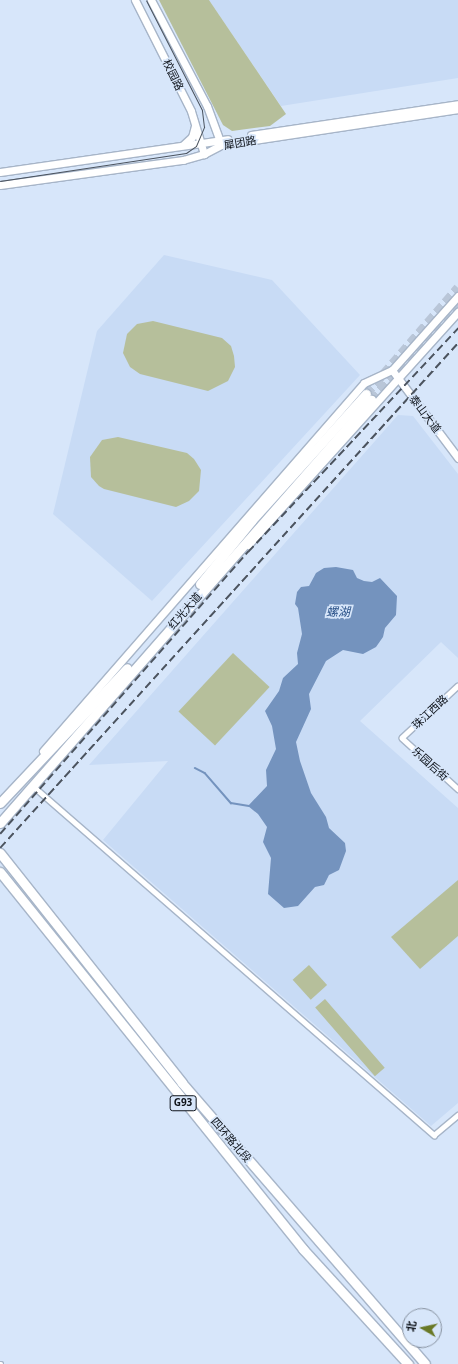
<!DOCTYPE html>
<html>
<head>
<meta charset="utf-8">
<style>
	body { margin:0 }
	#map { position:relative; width:458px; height:1364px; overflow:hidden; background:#d7e6fa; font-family:"Noto Sans","Noto Sans SC",sans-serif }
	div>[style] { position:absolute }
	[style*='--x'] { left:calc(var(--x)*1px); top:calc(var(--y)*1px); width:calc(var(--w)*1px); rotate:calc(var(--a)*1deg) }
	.built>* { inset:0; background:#c8dbf5 }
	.green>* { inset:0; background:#b6bf9b; transform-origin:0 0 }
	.water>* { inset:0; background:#7493be }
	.stream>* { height:1.5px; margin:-0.75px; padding:0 0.75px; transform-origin:0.75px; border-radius:0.75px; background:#7493be }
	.highway-tunnel>* { height:9px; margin-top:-4.5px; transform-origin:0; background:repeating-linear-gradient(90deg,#b9c6d8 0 9px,transparent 0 13.5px) }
	.roads { filter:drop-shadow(1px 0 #a7b5c8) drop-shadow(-1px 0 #a7b5c8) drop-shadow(0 1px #a7b5c8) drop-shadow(0 -1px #a7b5c8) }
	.street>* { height:4.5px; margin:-2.25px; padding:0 2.25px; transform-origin:2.25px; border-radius:2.25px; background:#fff }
	.secondary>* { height:7px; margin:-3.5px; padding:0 3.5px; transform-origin:3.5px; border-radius:3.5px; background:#fff }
	.highway>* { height:9px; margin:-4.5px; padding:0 4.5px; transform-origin:4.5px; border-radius:4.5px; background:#fff }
	.tram>* { height:1px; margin:-0.5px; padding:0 0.5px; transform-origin:0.5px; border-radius:0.5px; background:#4b535e }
	.rail>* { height:1.5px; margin-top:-0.75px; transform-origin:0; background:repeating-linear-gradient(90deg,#4b535e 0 8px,transparent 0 12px) }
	span { translate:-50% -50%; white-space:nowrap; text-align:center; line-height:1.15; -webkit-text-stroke:3.5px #d7e6fa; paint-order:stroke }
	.shield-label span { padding:1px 3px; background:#d7e6fa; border:1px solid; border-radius:3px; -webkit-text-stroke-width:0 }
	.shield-label { font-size:10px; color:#0e131a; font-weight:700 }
	.street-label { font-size:11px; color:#0e131a }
	.water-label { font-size:12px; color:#274f86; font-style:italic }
	.north { position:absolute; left:402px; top:1308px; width:40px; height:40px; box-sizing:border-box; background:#d7e6fa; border:1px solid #8792a0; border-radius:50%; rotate:279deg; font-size:11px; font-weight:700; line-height:16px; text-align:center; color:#0e131a }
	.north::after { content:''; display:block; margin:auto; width:14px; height:18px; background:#697927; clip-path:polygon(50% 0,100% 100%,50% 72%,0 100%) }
</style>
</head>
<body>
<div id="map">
	<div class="built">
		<div style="clip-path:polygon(209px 0,458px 0,458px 78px,281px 106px)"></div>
		<div style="clip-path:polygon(164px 255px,272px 280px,360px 375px,152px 601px,53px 514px,97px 331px)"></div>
		<div style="clip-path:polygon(398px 415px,413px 416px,458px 474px,458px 658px,441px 642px,360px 721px,458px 808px,458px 1103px,431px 1126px,103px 840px,168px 761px,89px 765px)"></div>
	</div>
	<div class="green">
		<div style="clip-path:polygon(159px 0,209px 0,286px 114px,270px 126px,232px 131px,223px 125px)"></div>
		<div style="clip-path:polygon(153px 321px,222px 338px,231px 346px,234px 356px,235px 367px,228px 381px,208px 391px,140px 374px,130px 367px,123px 353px,127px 334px,137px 324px)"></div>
		<div style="clip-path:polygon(118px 437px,187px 453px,194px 459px,201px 470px,199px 491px,189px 501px,176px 507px,104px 489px,99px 486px,91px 477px,90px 457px,102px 440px)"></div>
		<div style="left:233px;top:653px;width:50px;height:80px;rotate:43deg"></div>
		<div style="clip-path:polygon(458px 880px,458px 936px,420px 969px,391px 937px)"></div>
		<div style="left:309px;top:965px;width:27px;height:22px;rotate:48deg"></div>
		<div style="left:325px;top:999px;width:91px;height:13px;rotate:49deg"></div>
	</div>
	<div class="water">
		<div style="clip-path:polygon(336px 567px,353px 570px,357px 578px,364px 581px,372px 582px,380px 578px,397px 596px,396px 615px,385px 628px,383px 637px,376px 647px,363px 654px,343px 650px,326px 661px,309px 694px,311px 709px,296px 742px,300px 761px,311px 793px,326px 817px,329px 828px,345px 843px,346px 851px,339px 870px,329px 875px,324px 885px,315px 887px,298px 906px,284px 908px,268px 894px,271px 858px,263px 842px,267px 827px,258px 814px,248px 806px,267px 786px,266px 770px,276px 749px,272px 726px,265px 711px,279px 691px,283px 678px,298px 664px,297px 653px,302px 634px,298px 608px,295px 604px,297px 592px,301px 587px,309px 586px,316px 573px,324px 568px)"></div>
	</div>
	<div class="stream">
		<div style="--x:195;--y:768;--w:11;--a:27"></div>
		<div style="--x:205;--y:773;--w:40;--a:49"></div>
		<div style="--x:231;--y:803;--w:18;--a:9"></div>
	</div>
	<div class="highway-tunnel">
		<div style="--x:366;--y:394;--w:141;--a:-49.3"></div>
		<div style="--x:371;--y:400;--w:131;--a:-48.4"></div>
	</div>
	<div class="roads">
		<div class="street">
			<div style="--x:458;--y:686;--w:76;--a:137.1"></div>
			<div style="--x:402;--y:738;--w:76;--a:42.3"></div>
			<div style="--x:33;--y:786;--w:532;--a:41.03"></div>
			<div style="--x:434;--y:1135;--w:31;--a:-40"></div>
			<div style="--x:0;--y:1364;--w:1;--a:0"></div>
		</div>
		<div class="secondary">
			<div style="--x:135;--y:0;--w:124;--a:63.2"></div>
			<div style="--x:191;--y:111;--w:45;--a:73.2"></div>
			<div style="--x:151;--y:0;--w:120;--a:62.2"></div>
			<div style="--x:207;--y:106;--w:40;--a:69.8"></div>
			<div style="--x:251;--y:135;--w:209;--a:-8.5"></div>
			<div style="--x:183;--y:145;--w:12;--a:-42"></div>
			<div style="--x:192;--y:137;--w:11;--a:-75"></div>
			<div style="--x:0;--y:172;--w:230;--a:-8.2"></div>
			<div style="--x:0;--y:185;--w:185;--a:-7.8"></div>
			<div style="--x:183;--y:160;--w:22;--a:-16"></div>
			<div style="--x:204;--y:154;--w:19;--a:-28"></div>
			<div style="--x:221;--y:145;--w:240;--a:-8.6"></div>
			<div style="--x:392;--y:370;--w:110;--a:53.1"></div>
			<div style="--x:248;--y:545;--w:314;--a:-48"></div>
			<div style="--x:43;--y:751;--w:488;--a:-48.9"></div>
			<div style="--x:364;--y:383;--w:31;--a:-25"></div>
			<div style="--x:392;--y:370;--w:99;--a:-48.3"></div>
		</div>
		<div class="highway">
			<div style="--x:200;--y:584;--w:82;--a:-50.9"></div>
			<div style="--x:252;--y:520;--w:170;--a:-47.9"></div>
			<div style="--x:0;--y:803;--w:185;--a:-46.7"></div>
			<div style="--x:0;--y:823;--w:563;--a:-48.75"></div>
			<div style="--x:0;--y:853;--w:293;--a:51.6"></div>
			<div style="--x:182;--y:1083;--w:371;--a:49.1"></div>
			<div style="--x:0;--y:872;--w:484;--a:51.2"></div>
			<div style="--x:303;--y:1249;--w:156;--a:47.6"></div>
		</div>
	</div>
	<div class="tram">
		<div style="--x:0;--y:181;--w:188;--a:-8.6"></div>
		<div style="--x:186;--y:153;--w:12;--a:-35"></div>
		<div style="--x:196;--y:146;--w:21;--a:-67"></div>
		<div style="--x:204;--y:127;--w:17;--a:-97"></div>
		<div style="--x:202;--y:110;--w:123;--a:-117"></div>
	</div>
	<div class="rail">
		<div style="--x:0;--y:834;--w:376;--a:-48.7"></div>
		<div style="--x:248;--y:552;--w:307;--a:-46.8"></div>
		<div style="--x:0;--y:848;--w:682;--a:-47.79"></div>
	</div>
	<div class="shield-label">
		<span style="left:183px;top:1103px">G93</span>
	</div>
	<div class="street-label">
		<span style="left:173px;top:75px;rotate:64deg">校园路</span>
		<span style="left:240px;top:143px;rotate:-10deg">犀团路</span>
		<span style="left:425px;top:414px;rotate:53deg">泰山大道</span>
		<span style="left:185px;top:611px;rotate:-49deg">红光大道</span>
		<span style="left:430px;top:712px;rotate:-43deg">珠江西路</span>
		<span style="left:430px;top:764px;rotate:42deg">乐园后街</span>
		<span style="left:231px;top:1140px;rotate:49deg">四环路北段</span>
	</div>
	<div class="water-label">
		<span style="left:338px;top:612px">螺湖</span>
	</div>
	<div class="north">北</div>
</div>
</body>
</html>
